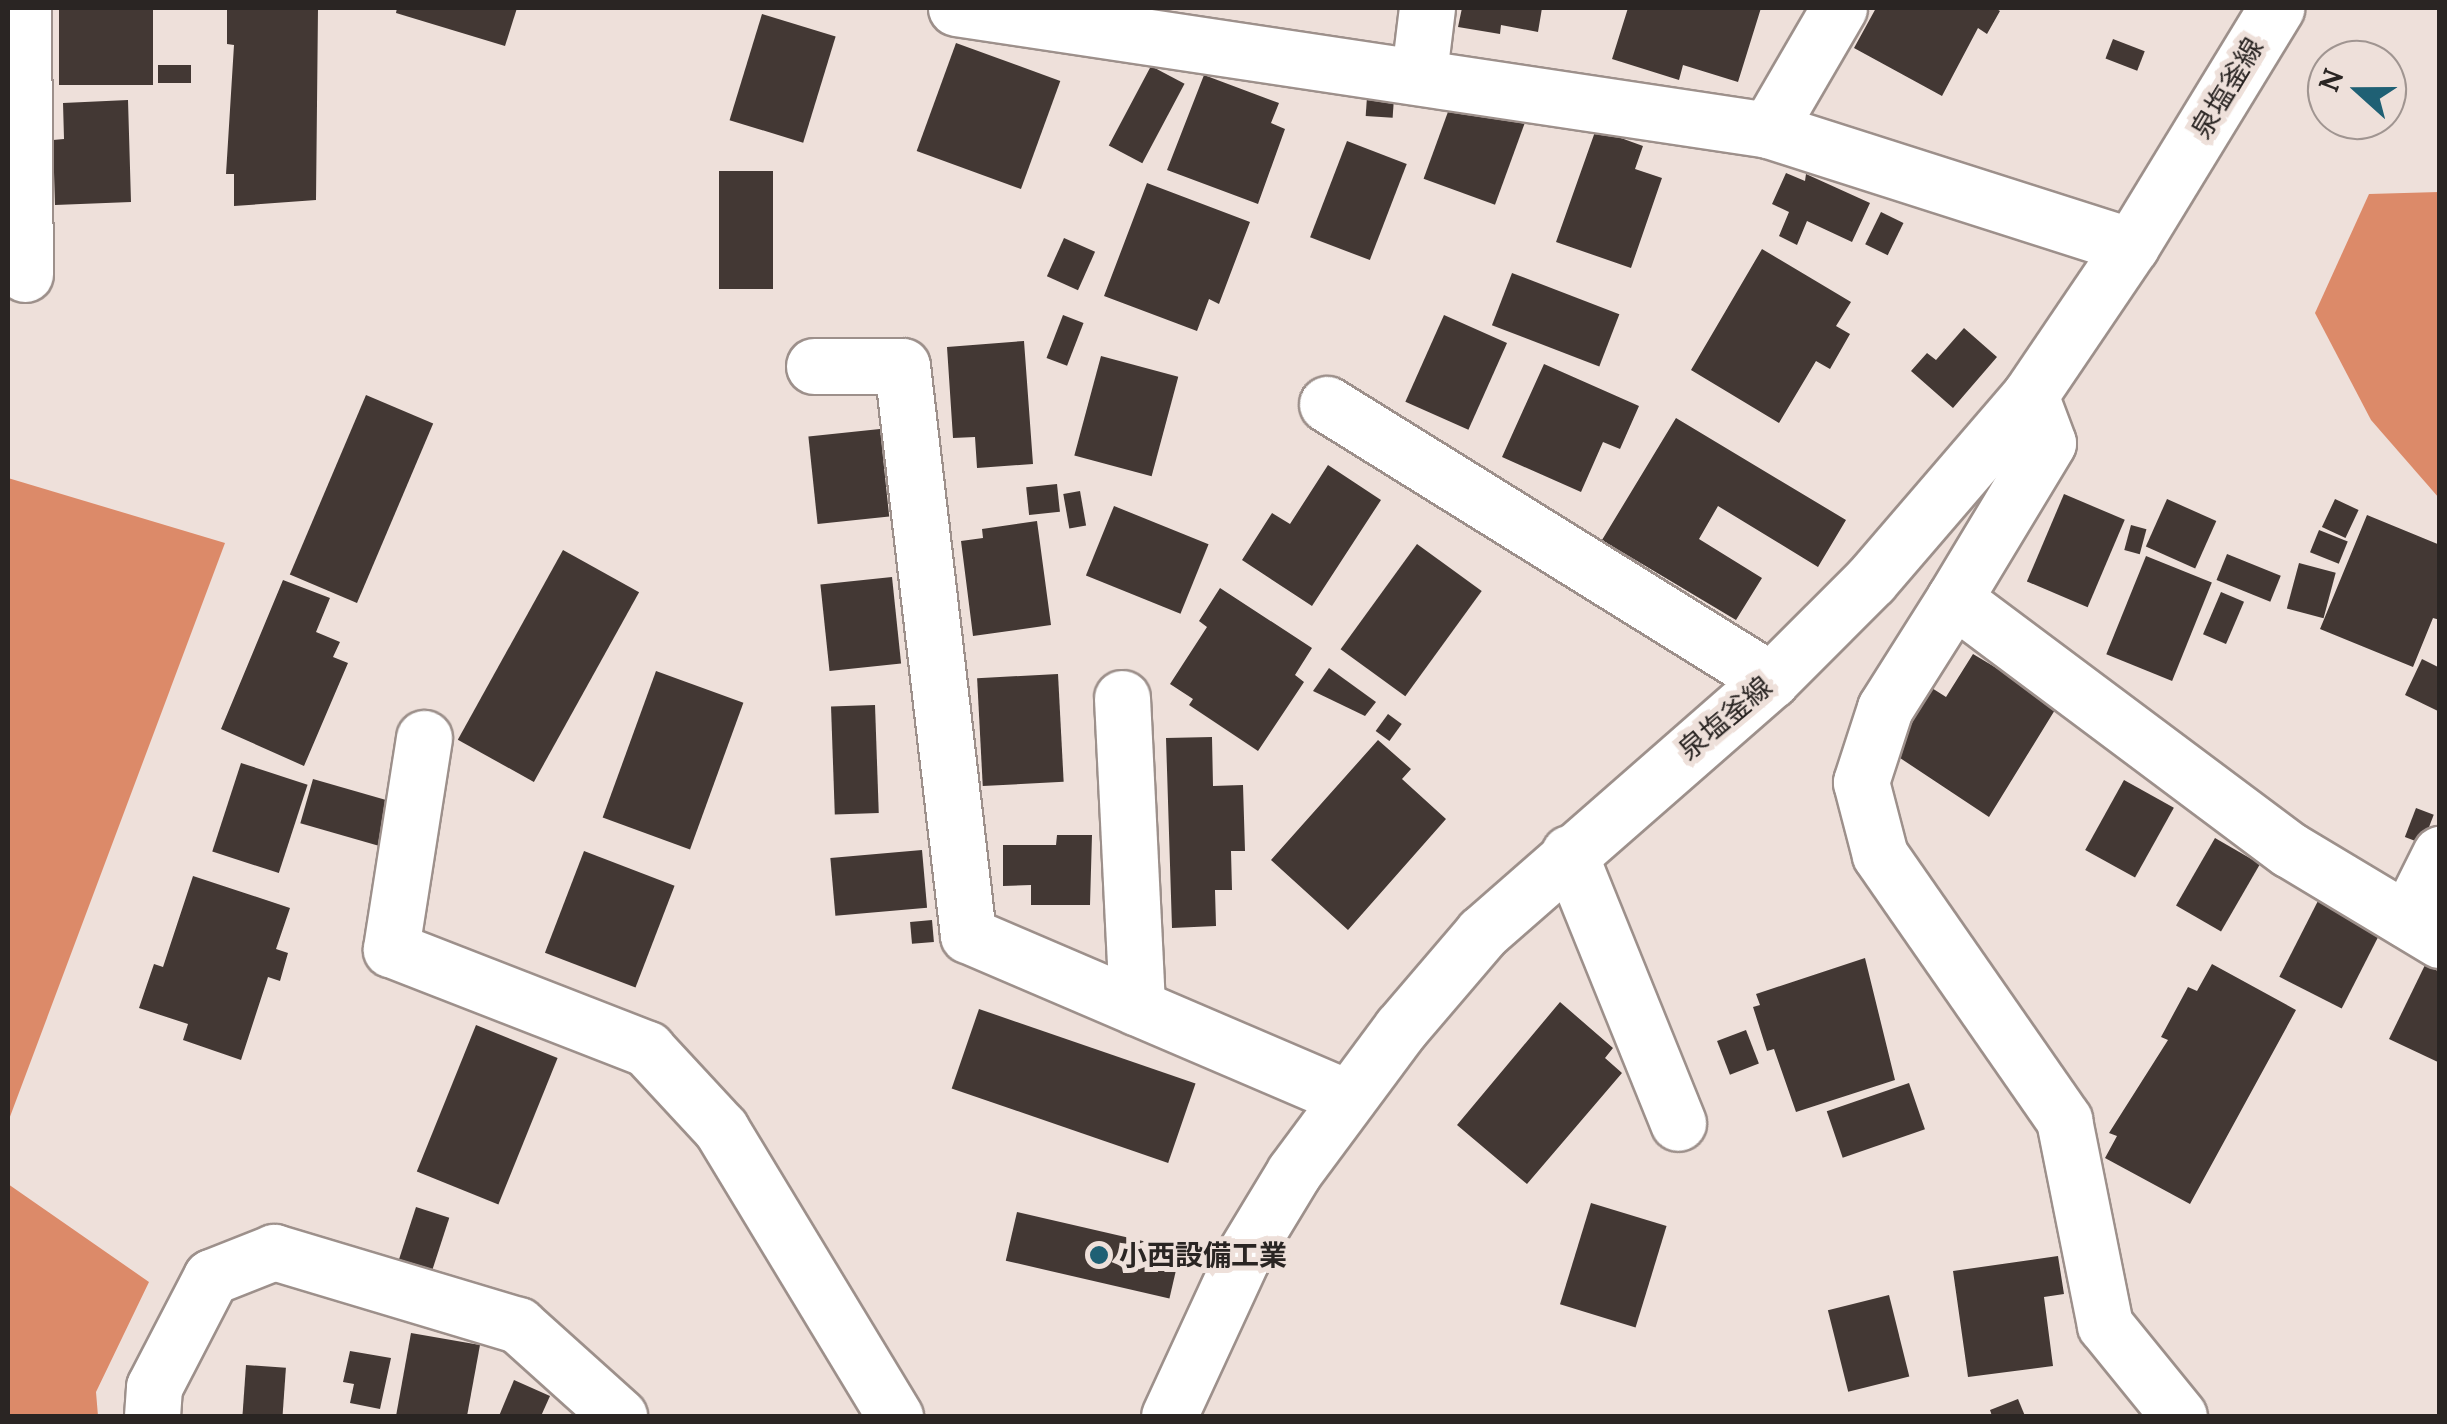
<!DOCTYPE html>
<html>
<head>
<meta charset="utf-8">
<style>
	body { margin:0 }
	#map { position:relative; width:2447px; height:1424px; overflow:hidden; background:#eee0da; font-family:Lora,"Noto Sans JP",serif }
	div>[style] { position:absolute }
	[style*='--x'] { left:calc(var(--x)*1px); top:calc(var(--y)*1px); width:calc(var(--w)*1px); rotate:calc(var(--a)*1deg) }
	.forest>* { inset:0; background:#dc8a69 }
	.building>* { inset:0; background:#433834; transform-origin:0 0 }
	.roads { filter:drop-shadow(2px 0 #9d908b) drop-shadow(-2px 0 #9d908b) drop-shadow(0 2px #9d908b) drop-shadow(0 -2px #9d908b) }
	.minor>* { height:55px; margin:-27.5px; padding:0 27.5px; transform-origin:27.5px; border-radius:27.5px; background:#fff }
	.major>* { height:55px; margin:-27.5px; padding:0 27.5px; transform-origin:27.5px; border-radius:27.5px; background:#fff }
	.dots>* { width:28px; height:28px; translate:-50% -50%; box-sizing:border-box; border:5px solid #eee0da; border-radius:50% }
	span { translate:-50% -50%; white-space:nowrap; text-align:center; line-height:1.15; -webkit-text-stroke:10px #eee0da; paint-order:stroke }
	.street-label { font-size:28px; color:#2a2523 }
	.poi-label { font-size:28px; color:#2a2523; font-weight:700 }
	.left { translate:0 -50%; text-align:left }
	.frame { position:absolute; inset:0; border:10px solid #2a2523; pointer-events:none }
	.north { position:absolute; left:2307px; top:40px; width:100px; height:100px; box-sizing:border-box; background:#eee0da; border:2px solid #a09591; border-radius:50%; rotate:291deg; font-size:28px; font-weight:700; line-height:40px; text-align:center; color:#2a2523 }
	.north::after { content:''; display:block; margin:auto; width:35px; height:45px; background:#1f6074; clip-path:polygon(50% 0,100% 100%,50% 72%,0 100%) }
</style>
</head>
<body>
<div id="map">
	<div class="forest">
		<div style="clip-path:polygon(2439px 192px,2440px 192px,2439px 498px,2371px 420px,2315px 313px,2369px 194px)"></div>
		<div style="clip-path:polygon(8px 478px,225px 543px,8px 1122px)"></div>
		<div style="clip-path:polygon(8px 1184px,149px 1282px,96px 1392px,98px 1416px,8px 1416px)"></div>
	</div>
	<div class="building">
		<div style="left:59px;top:8px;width:94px;height:77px"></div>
		<div style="clip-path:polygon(227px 8px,318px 8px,316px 200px,234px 206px,234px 174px,226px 174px,234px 45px,227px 44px)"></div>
		<div style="clip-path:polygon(397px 8px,517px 8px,505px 46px,396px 13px)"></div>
		<div style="clip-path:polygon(1462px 8px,1542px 8px,1538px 32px,1501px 25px,1500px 34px,1458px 27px)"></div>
		<div style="clip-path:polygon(1628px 8px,1761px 8px,1738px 82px,1683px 65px,1679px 80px,1612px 59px)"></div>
		<div style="clip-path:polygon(1876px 8px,1995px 8px,2000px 11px,1987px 34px,1978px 28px,1942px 96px,1854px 48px)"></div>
		<div style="left:762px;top:14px;width:77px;height:111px;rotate:17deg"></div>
		<div style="left:2113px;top:39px;width:34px;height:21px;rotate:21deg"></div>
		<div style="left:956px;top:43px;width:111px;height:115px;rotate:20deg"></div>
		<div style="left:158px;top:65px;width:33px;height:18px"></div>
		<div style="left:1151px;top:66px;width:38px;height:90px;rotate:28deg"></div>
		<div style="clip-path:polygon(1204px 75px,1279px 103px,1271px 123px,1285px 129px,1258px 204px,1167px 170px)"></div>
		<div style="left:1367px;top:97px;width:27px;height:19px;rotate:4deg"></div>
		<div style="left:1453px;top:98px;width:76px;height:86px;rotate:20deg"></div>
		<div style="clip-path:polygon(128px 100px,131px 202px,55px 205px,53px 140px,64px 139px,63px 103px)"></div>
		<div style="clip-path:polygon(1596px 129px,1643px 146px,1635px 169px,1662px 178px,1631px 268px,1556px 242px)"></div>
		<div style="left:1347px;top:141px;width:64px;height:103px;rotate:21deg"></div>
		<div style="left:719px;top:171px;width:54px;height:118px"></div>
		<div style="clip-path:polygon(1786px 173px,1805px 181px,1806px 174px,1870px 203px,1852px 242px,1807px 221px,1797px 245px,1779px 236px,1789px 212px,1772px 204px)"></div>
		<div style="clip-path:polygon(1147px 183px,1250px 222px,1219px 304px,1209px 299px,1197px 331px,1104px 296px)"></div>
		<div style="left:1881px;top:212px;width:25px;height:36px;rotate:26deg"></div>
		<div style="left:1064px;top:238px;width:34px;height:42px;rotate:24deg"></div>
		<div style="clip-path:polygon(1762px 249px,1851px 302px,1836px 326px,1850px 334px,1830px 369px,1816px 361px,1779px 423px,1691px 370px)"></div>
		<div style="left:1512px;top:273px;width:115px;height:56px;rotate:21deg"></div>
		<div style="left:1063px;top:315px;width:22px;height:46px;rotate:21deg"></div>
		<div style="left:1444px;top:315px;width:69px;height:95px;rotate:24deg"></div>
		<div style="clip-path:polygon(1964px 328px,1997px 357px,1953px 408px,1911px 371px,1927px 353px,1936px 360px)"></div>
		<div style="clip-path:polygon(1024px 341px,1033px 464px,977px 468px,975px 437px,953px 438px,947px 347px)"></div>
		<div style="left:1101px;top:356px;width:80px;height:103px;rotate:15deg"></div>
		<div style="clip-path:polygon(1544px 364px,1639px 406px,1620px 449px,1603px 442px,1581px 492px,1502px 457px)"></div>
		<div style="left:366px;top:395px;width:73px;height:195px;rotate:23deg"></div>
		<div style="clip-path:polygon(1676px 418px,1846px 520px,1818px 567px,1718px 506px,1699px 539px,1762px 578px,1736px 620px,1602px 540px)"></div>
		<div style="left:880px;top:429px;width:88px;height:72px;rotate:84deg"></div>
		<div style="clip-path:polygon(1328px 465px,1381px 500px,1312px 606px,1242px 560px,1272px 513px,1290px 524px)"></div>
		<div style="left:1057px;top:484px;width:28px;height:31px;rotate:84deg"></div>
		<div style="left:1080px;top:491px;width:35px;height:17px;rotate:80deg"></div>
		<div style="left:2064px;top:494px;width:66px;height:95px;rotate:23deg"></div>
		<div style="left:2167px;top:499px;width:54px;height:52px;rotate:24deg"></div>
		<div style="left:2335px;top:499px;width:26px;height:31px;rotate:25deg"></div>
		<div style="left:1114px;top:506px;width:102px;height:75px;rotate:22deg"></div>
		<div style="clip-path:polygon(2367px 515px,2440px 545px,2440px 620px,2433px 618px,2413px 667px,2320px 629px)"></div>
		<div style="clip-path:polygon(1037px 521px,1051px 625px,973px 636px,961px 541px,983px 538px,982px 529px)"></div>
		<div style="left:2131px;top:525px;width:16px;height:26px;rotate:15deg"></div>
		<div style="left:2319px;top:530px;width:31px;height:24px;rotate:22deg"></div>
		<div style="left:1417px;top:544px;width:80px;height:130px;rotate:36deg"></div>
		<div style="left:563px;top:550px;width:87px;height:217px;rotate:29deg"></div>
		<div style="left:2227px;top:554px;width:58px;height:28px;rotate:22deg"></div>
		<div style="left:2146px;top:556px;width:71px;height:106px;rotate:22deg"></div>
		<div style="left:2299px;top:563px;width:38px;height:47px;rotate:15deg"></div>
		<div style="left:892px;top:577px;width:87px;height:72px;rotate:84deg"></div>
		<div style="clip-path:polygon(283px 580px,330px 598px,316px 632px,340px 642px,333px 657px,348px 663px,304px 766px,221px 729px)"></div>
		<div style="clip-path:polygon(1220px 588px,1312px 648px,1295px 675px,1304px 682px,1258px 751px,1189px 705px,1193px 699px,1170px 684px,1207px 627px,1199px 621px)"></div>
		<div style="left:2221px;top:592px;width:25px;height:46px;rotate:23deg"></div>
		<div style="clip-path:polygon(1973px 654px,2058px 705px,1989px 817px,1894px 754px,1924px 683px,1946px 697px)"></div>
		<div style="clip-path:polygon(2422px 659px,2440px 668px,2440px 712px,2405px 695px)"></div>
		<div style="clip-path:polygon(1329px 668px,1376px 702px,1365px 716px,1313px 691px)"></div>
		<div style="left:656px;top:671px;width:93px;height:156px;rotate:20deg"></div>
		<div style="left:1058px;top:674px;width:108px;height:81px;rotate:87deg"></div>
		<div style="left:875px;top:705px;width:108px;height:44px;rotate:88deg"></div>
		<div style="left:1388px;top:714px;width:17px;height:21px;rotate:36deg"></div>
		<div style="clip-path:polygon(1212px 737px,1213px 786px,1243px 785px,1245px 851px,1231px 851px,1232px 890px,1215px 890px,1216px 926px,1172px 928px,1166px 738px)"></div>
		<div style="clip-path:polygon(1378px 740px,1411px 769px,1402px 779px,1446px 819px,1348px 930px,1271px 860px)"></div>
		<div style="left:241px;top:763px;width:70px;height:93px;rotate:18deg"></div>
		<div style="left:313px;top:779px;width:85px;height:46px;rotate:16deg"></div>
		<div style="left:2124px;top:780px;width:57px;height:80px;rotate:29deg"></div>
		<div style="left:2416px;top:808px;width:19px;height:31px;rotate:21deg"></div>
		<div style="clip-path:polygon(1057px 835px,1092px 835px,1090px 905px,1031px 905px,1031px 885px,1003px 886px,1003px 845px,1056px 845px)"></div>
		<div style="left:2215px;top:838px;width:52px;height:78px;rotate:30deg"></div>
		<div style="left:922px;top:850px;width:58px;height:92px;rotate:85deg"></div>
		<div style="left:584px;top:851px;width:97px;height:109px;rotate:21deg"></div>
		<div style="clip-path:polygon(193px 876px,290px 908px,276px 949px,288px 953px,280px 981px,268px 977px,241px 1060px,183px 1040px,188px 1024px,139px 1008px,154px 964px,163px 967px)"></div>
		<div style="left:2322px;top:893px;width:70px;height:94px;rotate:27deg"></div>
		<div style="left:932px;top:920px;width:22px;height:22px;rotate:85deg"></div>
		<div style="clip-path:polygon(1865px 958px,1895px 1080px,1796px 1112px,1774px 1049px,1767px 1051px,1753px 1007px,1760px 1005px,1756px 994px)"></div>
		<div style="clip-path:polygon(2212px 964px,2296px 1010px,2190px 1204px,2105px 1158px,2117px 1136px,2109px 1133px,2168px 1040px,2161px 1037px,2188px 987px,2197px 991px)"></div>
		<div style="clip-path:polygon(2425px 965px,2440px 972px,2440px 1063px,2389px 1039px)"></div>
		<div style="clip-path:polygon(1560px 1002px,1613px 1048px,1605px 1058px,1622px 1073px,1527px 1184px,1457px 1125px)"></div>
		<div style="left:979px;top:1009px;width:229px;height:84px;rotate:19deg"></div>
		<div style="left:476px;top:1025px;width:88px;height:158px;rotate:22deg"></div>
		<div style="left:1746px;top:1030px;width:36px;height:31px;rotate:69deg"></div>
		<div style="left:1909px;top:1083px;width:49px;height:87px;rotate:71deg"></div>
		<div style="left:1591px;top:1203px;width:79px;height:106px;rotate:17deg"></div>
		<div style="left:416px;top:1207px;width:35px;height:56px;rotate:18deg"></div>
		<div style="left:1017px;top:1212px;width:168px;height:50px;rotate:13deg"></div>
		<div style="clip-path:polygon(2058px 1256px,2064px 1294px,2044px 1297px,2053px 1366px,1968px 1377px,1953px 1271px)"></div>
		<div style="left:1889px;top:1295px;width:84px;height:63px;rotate:76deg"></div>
		<div style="clip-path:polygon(411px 1333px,480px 1345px,467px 1416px,396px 1416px)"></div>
		<div style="clip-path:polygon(350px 1351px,391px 1358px,380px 1409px,350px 1403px,354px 1384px,343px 1382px)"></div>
		<div style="left:246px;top:1365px;width:40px;height:51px;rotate:4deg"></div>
		<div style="clip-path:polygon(514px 1380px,550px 1396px,541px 1416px,499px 1416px)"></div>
		<div style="clip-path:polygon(2018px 1399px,2025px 1416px,1992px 1416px,1990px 1410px)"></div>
	</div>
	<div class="roads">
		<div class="minor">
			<div style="--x:23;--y:8;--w:266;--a:89.6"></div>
			<div style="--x:956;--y:8;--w:821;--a:8.54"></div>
			<div style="--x:1768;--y:130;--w:381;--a:17.7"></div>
			<div style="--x:1419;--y:73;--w:65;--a:-83"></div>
			<div style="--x:1768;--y:130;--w:141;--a:-59.8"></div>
			<div style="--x:814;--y:366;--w:88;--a:0"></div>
			<div style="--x:902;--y:366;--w:573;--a:83.38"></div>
			<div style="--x:968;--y:935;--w:413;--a:23.2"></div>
			<div style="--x:2030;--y:395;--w:51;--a:69.4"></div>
			<div style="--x:2048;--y:443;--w:182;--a:121.1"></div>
			<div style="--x:1954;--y:599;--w:419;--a:36.8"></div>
			<div style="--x:2290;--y:850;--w:175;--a:31"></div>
			<div style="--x:1327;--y:404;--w:523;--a:31.87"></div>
			<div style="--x:1954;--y:599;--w:129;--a:122.3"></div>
			<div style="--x:1885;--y:708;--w:78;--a:108"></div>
			<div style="--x:1861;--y:782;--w:75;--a:75.4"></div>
			<div style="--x:1880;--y:855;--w:323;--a:55.2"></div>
			<div style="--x:2064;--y:1120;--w:209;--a:78.7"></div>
			<div style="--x:2105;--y:1325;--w:117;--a:50.9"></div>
			<div style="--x:1122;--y:698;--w:310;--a:87.2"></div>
			<div style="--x:424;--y:738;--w:214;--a:98.9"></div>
			<div style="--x:391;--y:949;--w:275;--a:21.3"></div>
			<div style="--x:647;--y:1049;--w:109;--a:47.2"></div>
			<div style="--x:721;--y:1129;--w:336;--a:58.8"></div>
			<div style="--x:1569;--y:853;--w:291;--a:68"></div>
			<div style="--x:2407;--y:920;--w:74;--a:-63.4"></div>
			<div style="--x:152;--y:1416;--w:29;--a:-86"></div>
			<div style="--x:154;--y:1387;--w:124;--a:-62.6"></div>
			<div style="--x:211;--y:1277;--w:68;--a:-21.6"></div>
			<div style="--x:274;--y:1252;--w:255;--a:16.7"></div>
			<div style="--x:518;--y:1325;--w:136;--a:42"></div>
		</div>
		<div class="major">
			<div style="--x:1169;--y:1416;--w:174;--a:-65.2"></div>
			<div style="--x:1242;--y:1258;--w:100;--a:-58.8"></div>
			<div style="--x:1294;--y:1172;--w:179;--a:-53.4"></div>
			<div style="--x:1401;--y:1028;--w:125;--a:-49.5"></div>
			<div style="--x:1482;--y:933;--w:384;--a:-41.2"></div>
			<div style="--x:1771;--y:680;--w:141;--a:-45"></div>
			<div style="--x:1871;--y:580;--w:244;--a:-49.3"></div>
			<div style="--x:2030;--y:395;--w:180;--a:-55.9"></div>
			<div style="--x:2131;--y:246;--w:279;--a:-58.6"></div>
		</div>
	</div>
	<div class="dots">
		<div style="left:1099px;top:1255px;background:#1f6074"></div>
	</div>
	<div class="street-label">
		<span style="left:2227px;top:88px;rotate:-59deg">泉塩釜線</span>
		<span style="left:1725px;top:718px;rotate:-40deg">泉塩釜線</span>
	</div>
	<div class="poi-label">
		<span class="left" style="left:1119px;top:1255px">小西設備工業</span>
	</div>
	<div class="frame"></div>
	<div class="north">N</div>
</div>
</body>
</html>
